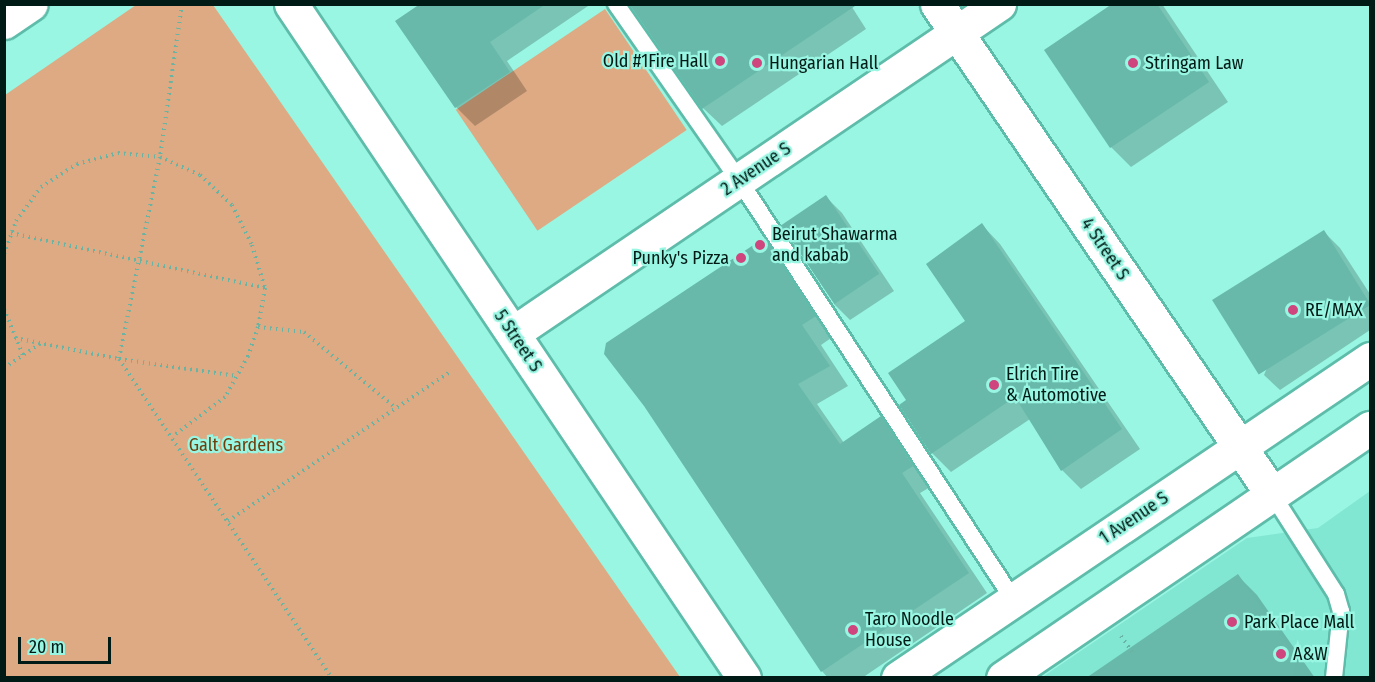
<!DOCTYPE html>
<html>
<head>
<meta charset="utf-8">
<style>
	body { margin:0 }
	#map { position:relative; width:1375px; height:682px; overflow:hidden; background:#98f6e2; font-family:"Fira Sans Condensed",sans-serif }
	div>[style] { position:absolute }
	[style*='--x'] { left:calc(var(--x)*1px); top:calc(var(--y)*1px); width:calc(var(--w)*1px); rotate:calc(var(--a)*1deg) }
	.built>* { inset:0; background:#81e7d3 }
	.green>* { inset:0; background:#ddaa83; transform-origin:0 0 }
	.shadow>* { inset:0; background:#0003 }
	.building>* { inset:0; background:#68b9a9; transform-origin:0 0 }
	.path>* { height:4px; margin-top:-2px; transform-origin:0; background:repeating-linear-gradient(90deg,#69b3a3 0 1.5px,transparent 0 6px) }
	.roads { filter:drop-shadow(2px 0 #5ebcaa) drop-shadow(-2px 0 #5ebcaa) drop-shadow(0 2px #5ebcaa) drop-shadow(0 -2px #5ebcaa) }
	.service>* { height:16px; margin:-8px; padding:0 8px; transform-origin:8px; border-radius:8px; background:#fff }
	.minor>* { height:33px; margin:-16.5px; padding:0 16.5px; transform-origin:16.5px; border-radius:16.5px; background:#fff }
	.tertiary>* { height:33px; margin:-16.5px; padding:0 16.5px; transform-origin:16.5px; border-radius:16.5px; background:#fff }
	.secondary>* { height:33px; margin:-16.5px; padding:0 16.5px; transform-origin:16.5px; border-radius:16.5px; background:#fff }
	.dots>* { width:16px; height:16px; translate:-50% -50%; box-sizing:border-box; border:3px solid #98f6e2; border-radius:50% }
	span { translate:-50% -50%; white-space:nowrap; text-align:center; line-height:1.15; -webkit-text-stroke:4.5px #98f6e2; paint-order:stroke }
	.poi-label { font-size:18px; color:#001a15 }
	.right { translate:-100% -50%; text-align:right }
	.left { translate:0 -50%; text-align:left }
	.street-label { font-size:18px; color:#001a15 }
	.park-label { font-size:18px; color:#703e0c }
	.frame { position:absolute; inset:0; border:6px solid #001a15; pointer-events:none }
	.scale { position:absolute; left:18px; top:637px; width:93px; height:27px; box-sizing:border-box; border:3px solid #001a15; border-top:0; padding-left:8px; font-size:18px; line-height:21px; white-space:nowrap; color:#001a15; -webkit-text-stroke:4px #98f6e2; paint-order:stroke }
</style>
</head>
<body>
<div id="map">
	<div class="built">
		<div style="clip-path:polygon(1370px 491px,1370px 677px,1041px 678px,1247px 538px,1318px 528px)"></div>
	</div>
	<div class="green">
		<div style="clip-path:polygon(136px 5px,213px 5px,680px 677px,5px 677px,5px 95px)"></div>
		<div style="left:605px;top:9px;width:146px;height:180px;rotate:56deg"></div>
	</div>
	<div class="shadow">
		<div style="clip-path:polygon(423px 4px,591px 4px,507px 61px,527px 91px,475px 126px,456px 107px,397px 22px)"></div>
		<div style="clip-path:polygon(850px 4px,866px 29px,722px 126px,703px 108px)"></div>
		<div style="clip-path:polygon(1115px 4px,1162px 4px,1228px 102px,1131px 167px,1111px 147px,1046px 50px)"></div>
		<div style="clip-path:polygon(826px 197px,842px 213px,894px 291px,850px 320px,834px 304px)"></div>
		<div style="clip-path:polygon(982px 225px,1000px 244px,1140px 449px,1081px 489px,1062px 470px,1030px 419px,951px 472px,932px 453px,908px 400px,967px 321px)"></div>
		<div style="clip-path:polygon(1324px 232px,1340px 248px,1370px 294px,1370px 330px,1280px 390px,1264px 375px)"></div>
		<div style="clip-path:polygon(764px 240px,784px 259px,834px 336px,821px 345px,848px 386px,817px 404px,844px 443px,881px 418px,900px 438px,932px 486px,920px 493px,987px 593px,862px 678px,828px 678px,822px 671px)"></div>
		<div style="clip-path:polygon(1238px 576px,1257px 595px,1315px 678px,1089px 678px)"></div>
	</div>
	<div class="building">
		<div style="clip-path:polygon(420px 4px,546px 4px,490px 42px,510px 72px,455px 108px,395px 21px)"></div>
		<div style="clip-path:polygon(629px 4px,858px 4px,702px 109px)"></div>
		<div style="clip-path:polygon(1112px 4px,1157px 4px,1209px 82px,1110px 148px,1044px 50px)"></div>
		<div style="left:826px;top:195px;width:95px;height:54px;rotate:56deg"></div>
		<div style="clip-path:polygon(982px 223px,1122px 429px,1061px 471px,1015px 397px,931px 454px,899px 405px,906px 400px,888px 373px,965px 321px,926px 264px)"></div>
		<div style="left:1324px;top:230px;width:88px;height:132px;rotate:58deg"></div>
		<div style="clip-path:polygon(764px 238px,816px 316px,802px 325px,830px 366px,798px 384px,840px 444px,881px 416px,913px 466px,902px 473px,969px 573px,821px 672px,644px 406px,604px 354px,606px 343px)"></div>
		<div style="clip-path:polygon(1238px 574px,1297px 659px,1292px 678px,1086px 678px)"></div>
	</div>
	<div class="path">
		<div style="--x:182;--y:4;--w:155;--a:98.2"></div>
		<div style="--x:160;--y:157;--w:206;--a:101.5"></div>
		<div style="--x:119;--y:359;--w:119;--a:8.2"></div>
		<div style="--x:11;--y:233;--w:260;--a:12.2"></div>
		<div style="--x:4;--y:254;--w:35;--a:-70"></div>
		<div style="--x:16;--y:221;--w:42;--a:-53.7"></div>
		<div style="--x:41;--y:187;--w:43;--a:-32.6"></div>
		<div style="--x:77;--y:164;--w:42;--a:-15"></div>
		<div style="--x:118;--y:153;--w:42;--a:5.4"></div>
		<div style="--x:160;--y:157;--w:44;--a:24.2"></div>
		<div style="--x:200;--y:175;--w:44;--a:43.2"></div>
		<div style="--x:232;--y:205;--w:45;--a:63.4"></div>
		<div style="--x:252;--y:245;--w:45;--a:73.2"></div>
		<div style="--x:265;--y:288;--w:40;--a:100"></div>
		<div style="--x:258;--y:327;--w:31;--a:109"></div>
		<div style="--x:248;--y:356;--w:47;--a:119.3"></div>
		<div style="--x:225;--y:397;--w:66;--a:143"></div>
		<div style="--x:4;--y:309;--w:50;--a:67.6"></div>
		<div style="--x:258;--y:327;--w:46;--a:6.2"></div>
		<div style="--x:304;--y:332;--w:119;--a:39.6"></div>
		<div style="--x:15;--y:338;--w:106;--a:11.4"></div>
		<div style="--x:119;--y:359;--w:384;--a:56.3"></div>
		<div style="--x:4;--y:368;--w:45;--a:-34"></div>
		<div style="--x:228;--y:521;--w:267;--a:-33.9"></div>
		<div style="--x:1121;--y:636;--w:21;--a:55"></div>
	</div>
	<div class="roads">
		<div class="service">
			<div style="--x:616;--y:4;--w:215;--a:55.1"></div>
			<div style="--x:739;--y:180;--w:501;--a:56.82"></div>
			<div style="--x:1272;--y:494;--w:119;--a:57.4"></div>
			<div style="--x:1336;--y:594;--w:18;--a:74"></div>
			<div style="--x:1341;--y:611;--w:67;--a:96"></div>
		</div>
		<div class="minor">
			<div style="--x:937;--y:4;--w:594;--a:55.64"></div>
			<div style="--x:513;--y:333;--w:587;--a:-34.1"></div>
		</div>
		<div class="tertiary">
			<div style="--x:291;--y:4;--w:812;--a:56.09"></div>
			<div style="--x:898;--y:678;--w:570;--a:-34.05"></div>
			<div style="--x:1003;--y:678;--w:444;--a:-34.3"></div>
		</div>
		<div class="secondary">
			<div style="--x:4;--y:22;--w:32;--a:-34"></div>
		</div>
	</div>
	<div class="dots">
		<div style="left:720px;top:61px;background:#cf457d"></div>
		<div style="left:757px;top:63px;background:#cf457d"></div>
		<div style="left:1133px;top:63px;background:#cf457d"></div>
		<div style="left:760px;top:245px;background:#cf457d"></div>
		<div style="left:741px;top:258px;background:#cf457d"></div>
		<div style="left:1293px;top:310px;background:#cf457d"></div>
		<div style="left:994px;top:385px;background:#cf457d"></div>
		<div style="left:1232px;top:622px;background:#cf457d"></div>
		<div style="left:853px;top:630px;background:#cf457d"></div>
		<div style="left:1281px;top:654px;background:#cf457d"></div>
	</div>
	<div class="poi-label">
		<span class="right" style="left:708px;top:61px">Old #1Fire Hall</span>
		<span class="left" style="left:769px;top:63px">Hungarian Hall</span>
		<span class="left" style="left:1145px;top:63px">Stringam Law</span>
		<span class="left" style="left:772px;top:245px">Beirut Shawarma<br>and kabab</span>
		<span class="right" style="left:729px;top:258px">Punky's Pizza</span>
		<span class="left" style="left:1305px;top:310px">RE/MAX</span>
		<span class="left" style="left:1006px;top:385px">Elrich Tire<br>&amp; Automotive</span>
		<span class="left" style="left:865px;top:630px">Taro Noodle<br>House</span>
		<span class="left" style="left:1244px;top:622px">Park Place Mall</span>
		<span class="left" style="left:1293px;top:654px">A&amp;W</span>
	</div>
	<div class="street-label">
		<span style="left:756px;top:169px;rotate:-34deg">2 Avenue S</span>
		<span style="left:1105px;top:249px;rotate:56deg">4 Street S</span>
		<span style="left:518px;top:341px;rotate:56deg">5 Street S</span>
		<span style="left:1134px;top:518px;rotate:-34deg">1 Avenue S</span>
	</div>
	<div class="park-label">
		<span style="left:236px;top:445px">Galt Gardens</span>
	</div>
	<div class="frame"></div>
	<div class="scale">20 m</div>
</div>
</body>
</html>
